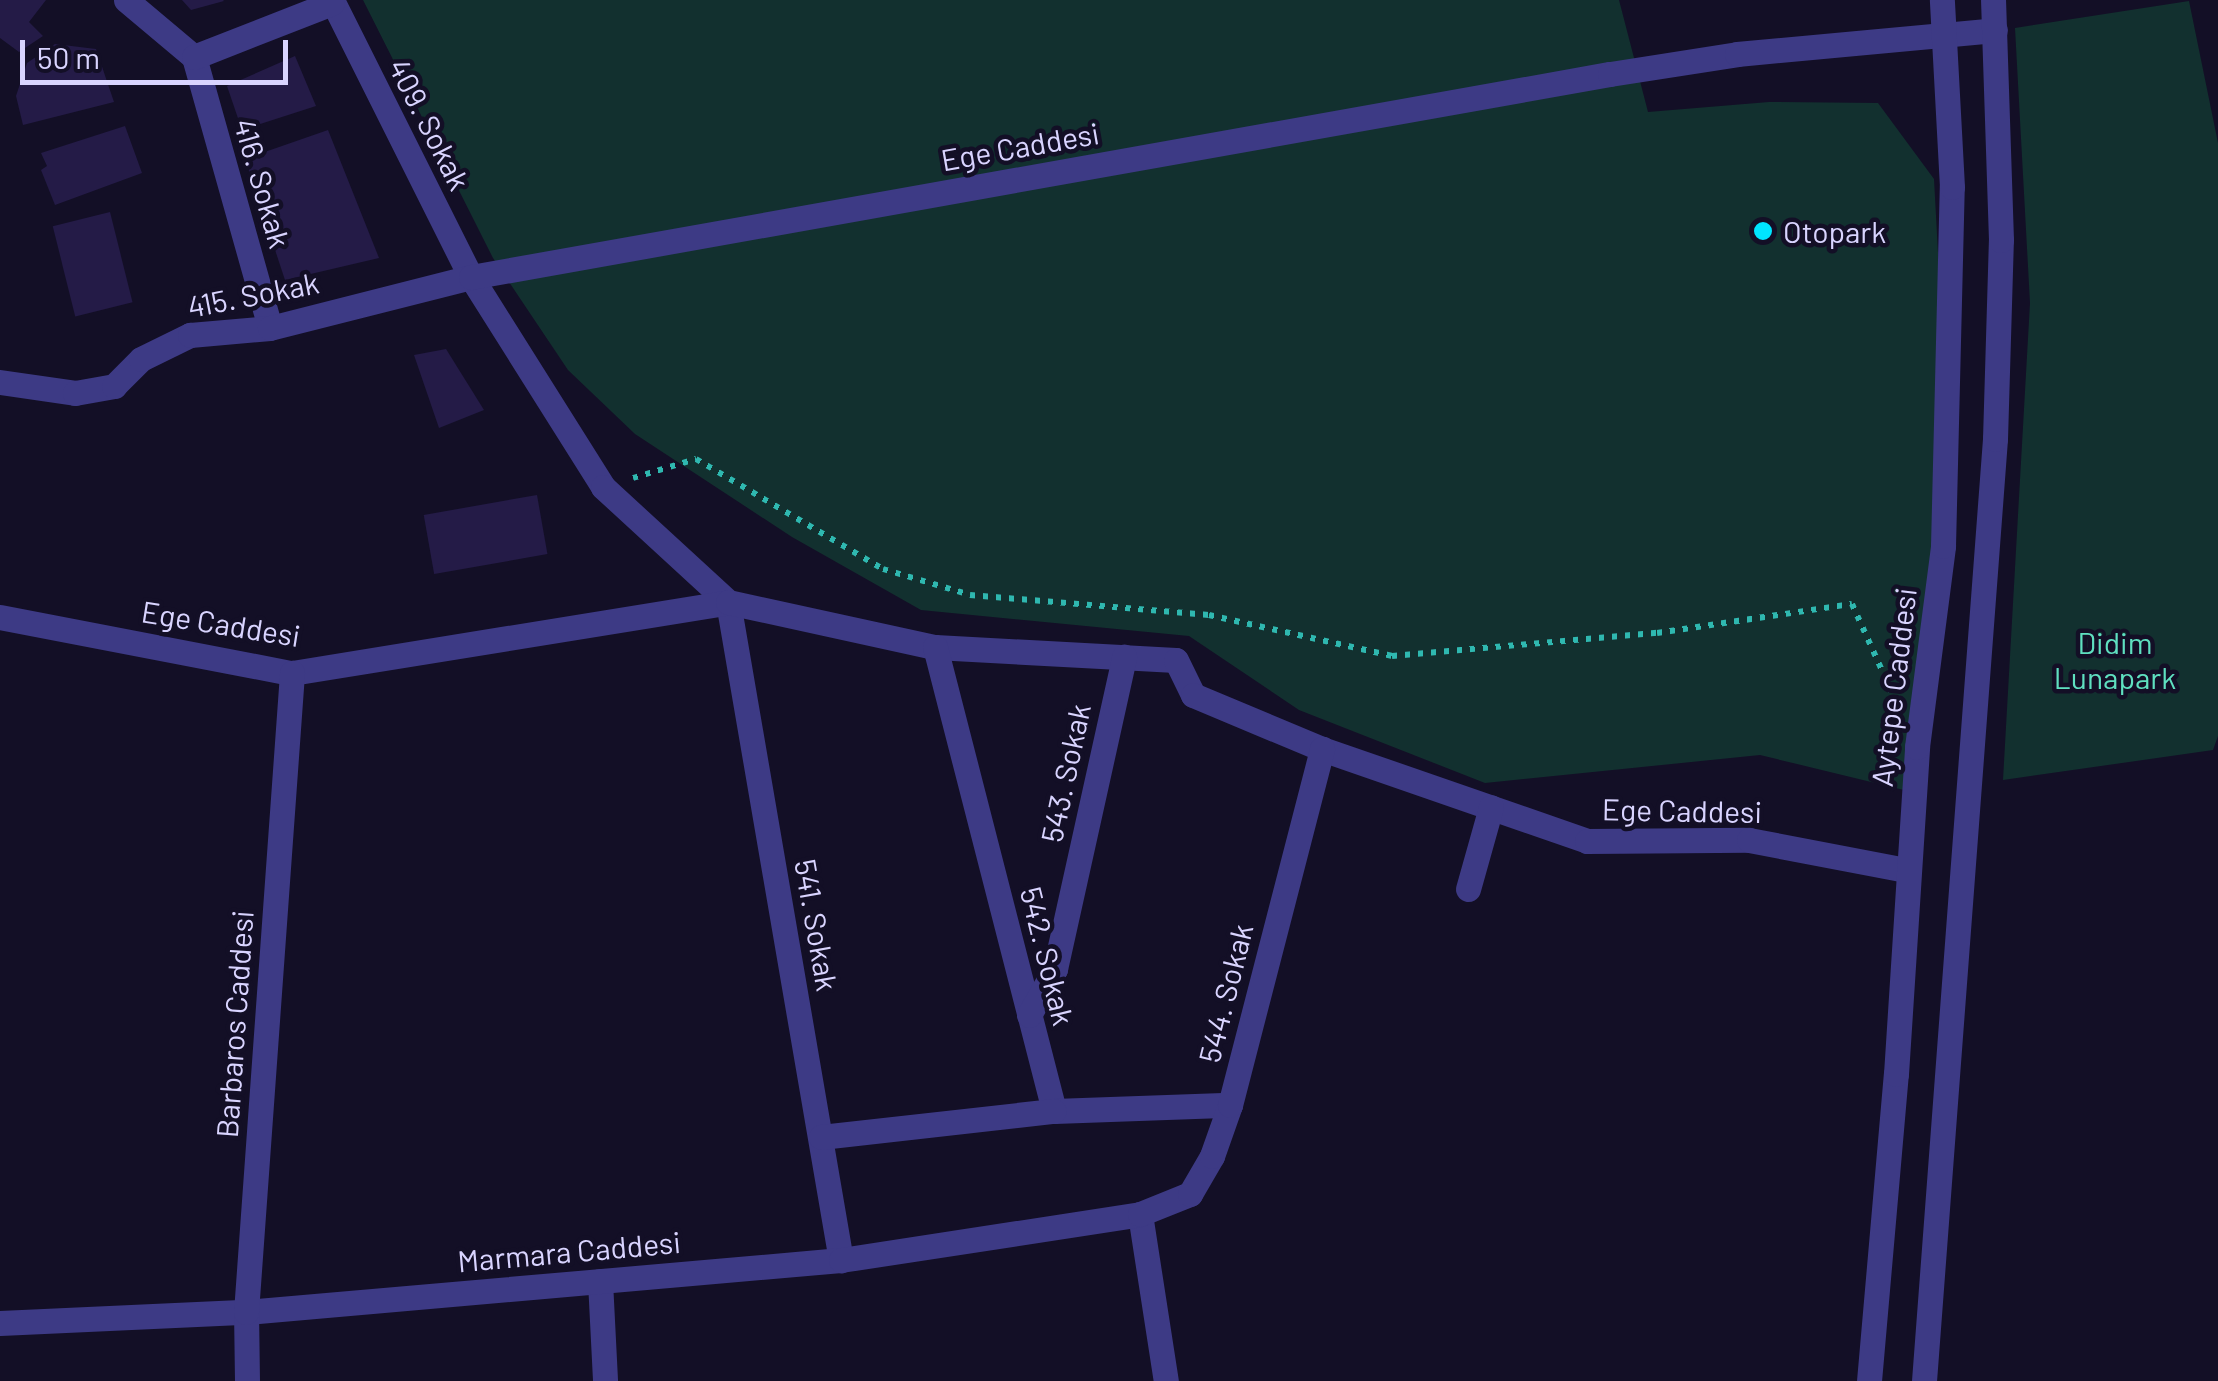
<!DOCTYPE html>
<html>
<head>
<meta charset="utf-8">
<style>
	body { margin:0 }
	#map { position:relative; width:2218px; height:1381px; overflow:hidden; background:#130f26; font-family:Barlow,sans-serif }
	div>[style] { position:absolute }
	[style*='--x'] { left:calc(var(--x)*1px); top:calc(var(--y)*1px); width:calc(var(--w)*1px); rotate:calc(var(--a)*1deg) }
	.green>* { inset:0; background:#12302f }
	.building>* { inset:0; background:#241b47; transform-origin:0 0 }
	.path>* { height:6px; margin-top:-3px; transform-origin:0; background:repeating-linear-gradient(90deg,#2fb8b0 0 5px,transparent 0 13px) }
	.minor>* { height:25px; margin:-12.5px; padding:0 12.5px; transform-origin:12.5px; border-radius:12.5px; background:#3d3a85 }
	.dots>* { width:28px; height:28px; translate:-50% -50%; box-sizing:border-box; border:5px solid #130f26; border-radius:50% }
	span { translate:-50% -50%; white-space:nowrap; text-align:center; line-height:1.15; -webkit-text-stroke:9px #130f26; paint-order:stroke }
	.street-label { font-size:30px; color:#d9d4ff }
	.poi-label { font-size:30px; color:#d9d4ff }
	.left { translate:0 -50%; text-align:left }
	.park-label { font-size:30px; color:#5fe0c0 }
	.scale { position:absolute; left:20px; top:40px; width:268px; height:45px; box-sizing:border-box; border:5px solid #d9d4ff; border-top:0; padding-left:12px; font-size:30px; line-height:35px; white-space:nowrap; color:#d9d4ff; -webkit-text-stroke:8px #130f26; paint-order:stroke }
</style>
</head>
<body>
<div id="map">
	<div class="green">
		<div style="clip-path:polygon(363px 0,1619px 0,1648px 112px,1769px 102px,1878px 103px,1934px 179px,1941px 308px,1939px 483px,1904px 790px,1760px 755px,1485px 783px,1299px 710px,1189px 636px,921px 610px,792px 537px,635px 434px,568px 370px,493px 258px)"></div>
		<div style="clip-path:polygon(2189px 1px,2218px 143px,2218px 736px,2213px 750px,2003px 780px,2030px 303px,2015px 28px)"></div>
	</div>
	<div class="building">
		<div style="clip-path:polygon(0 0,46px 0,29px 22px,43px 36px,19px 52px,0 38px)"></div>
		<div style="clip-path:polygon(182px 0,223px 0,224px 1px,191px 10px)"></div>
		<div style="clip-path:polygon(55px 44px,96px 49px,114px 102px,23px 125px,16px 96px,27px 63px)"></div>
		<div style="clip-path:polygon(295px 56px,316px 106px,242px 130px,227px 86px)"></div>
		<div style="clip-path:polygon(125px 126px,142px 173px,55px 205px,41px 170px,47px 166px,41px 153px)"></div>
		<div style="clip-path:polygon(328px 130px,379px 258px,285px 280px,245px 159px)"></div>
		<div style="left:110px;top:212px;width:93px;height:59px;rotate:76deg"></div>
		<div style="clip-path:polygon(446px 349px,484px 410px,439px 428px,414px 355px)"></div>
		<div style="left:537px;top:495px;width:60px;height:115px;rotate:80deg"></div>
	</div>
	<div class="path">
		<div style="--x:633;--y:478;--w:66;--a:-16.8"></div>
		<div style="--x:696;--y:459;--w:217;--a:30.5"></div>
		<div style="--x:883;--y:569;--w:91;--a:16.6"></div>
		<div style="--x:970;--y:595;--w:240;--a:4.8"></div>
		<div style="--x:1209;--y:615;--w:188;--a:12.6"></div>
		<div style="--x:1392;--y:656;--w:266;--a:-5"></div>
		<div style="--x:1657;--y:633;--w:197;--a:-8.5"></div>
		<div style="--x:1852;--y:604;--w:100;--a:65.7"></div>
	</div>
	<div class="minor">
		<div style="--x:126;--y:0;--w:89;--a:40"></div>
		<div style="--x:332;--y:0;--w:310;--a:63.4"></div>
		<div style="--x:471;--y:277;--w:248;--a:57.8"></div>
		<div style="--x:603;--y:487;--w:170;--a:42.6"></div>
		<div style="--x:194;--y:57;--w:281;--a:74.3"></div>
		<div style="--x:194;--y:57;--w:148;--a:-21.4"></div>
		<div style="--x:0;--y:382;--w:76;--a:8.3"></div>
		<div style="--x:75;--y:393;--w:40;--a:-10"></div>
		<div style="--x:114;--y:386;--w:38;--a:-45"></div>
		<div style="--x:141;--y:359;--w:55;--a:-26.1"></div>
		<div style="--x:190;--y:335;--w:80;--a:-5"></div>
		<div style="--x:270;--y:328;--w:207;--a:-14.2"></div>
		<div style="--x:471;--y:277;--w:1157;--a:-10.11"></div>
		<div style="--x:1610;--y:74;--w:129;--a:-8.9"></div>
		<div style="--x:1737;--y:54;--w:259;--a:-5.3"></div>
		<div style="--x:728;--y:602;--w:668;--a:80.26"></div>
		<div style="--x:0;--y:617;--w:297;--a:10.9"></div>
		<div style="--x:292;--y:673;--w:442;--a:-9.2"></div>
		<div style="--x:728;--y:602;--w:212;--a:12.3"></div>
		<div style="--x:935;--y:647;--w:241;--a:3.1"></div>
		<div style="--x:1176;--y:660;--w:39;--a:64"></div>
		<div style="--x:1193;--y:695;--w:140;--a:22.7"></div>
		<div style="--x:1322;--y:749;--w:281;--a:19.1"></div>
		<div style="--x:1587;--y:841;--w:162;--a:-0.4"></div>
		<div style="--x:1749;--y:840;--w:161;--a:10.8"></div>
		<div style="--x:935;--y:647;--w:479;--a:75.6"></div>
		<div style="--x:1054;--y:1111;--w:176;--a:-2"></div>
		<div style="--x:1468;--y:889;--w:85;--a:-74.3"></div>
		<div style="--x:1029;--y:1015;--w:53;--a:-60.5"></div>
		<div style="--x:1055;--y:969;--w:320;--a:-77.5"></div>
		<div style="--x:821;--y:1137;--w:234;--a:-6.4"></div>
		<div style="--x:1140;--y:1214;--w:169;--a:81.2"></div>
		<div style="--x:600;--y:1281;--w:100;--a:87.1"></div>
		<div style="--x:0;--y:1323;--w:246;--a:-2.6"></div>
		<div style="--x:246;--y:1312;--w:597;--a:-4.99"></div>
		<div style="--x:841;--y:1260;--w:303;--a:-8.7"></div>
		<div style="--x:1140;--y:1214;--w:54;--a:-21.8"></div>
		<div style="--x:1190;--y:1194;--w:44;--a:-59.9"></div>
		<div style="--x:1212;--y:1156;--w:54;--a:-70.6"></div>
		<div style="--x:1230;--y:1105;--w:368;--a:-75.5"></div>
		<div style="--x:247;--y:1381;--w:69;--a:-90.8"></div>
		<div style="--x:246;--y:1312;--w:641;--a:-85.88"></div>
		<div style="--x:1869;--y:1381;--w:308;--a:-85"></div>
		<div style="--x:1896;--y:1074;--w:328;--a:-86.3"></div>
		<div style="--x:1917;--y:747;--w:203;--a:-82.6"></div>
		<div style="--x:1943;--y:546;--w:359;--a:-88.6"></div>
		<div style="--x:1952;--y:187;--w:187;--a:-93.1"></div>
		<div style="--x:1924;--y:1381;--w:945;--a:-85.69"></div>
		<div style="--x:1995;--y:439;--w:199;--a:-88.3"></div>
		<div style="--x:2001;--y:240;--w:240;--a:-91.9"></div>
	</div>
	<div class="dots">
		<div style="left:1763px;top:231px;background:#00e5ff"></div>
	</div>
	<div class="street-label">
		<span style="left:430px;top:124px;rotate:63deg">409. Sokak</span>
		<span style="left:1020px;top:146px;rotate:-10deg">Ege Caddesi</span>
		<span style="left:263px;top:183px;rotate:74deg">416. Sokak</span>
		<span style="left:253px;top:294px;rotate:-11deg">415. Sokak</span>
		<span style="left:221px;top:623px;rotate:9deg">Ege Caddesi</span>
		<span style="left:1893px;top:687px;rotate:-83deg">Aytepe Caddesi</span>
		<span style="left:1065px;top:773px;rotate:-78deg">543. Sokak</span>
		<span style="left:1682px;top:810px;rotate:1deg">Ege Caddesi</span>
		<span style="left:817px;top:925px;rotate:80deg">541. Sokak</span>
		<span style="left:1048px;top:956px;rotate:76deg">542. Sokak</span>
		<span style="left:1225px;top:993px;rotate:-76deg">544. Sokak</span>
		<span style="left:234px;top:1024px;rotate:-86deg">Barbaros Caddesi</span>
		<span style="left:569px;top:1251px;rotate:-5deg">Marmara Caddesi</span>
	</div>
	<div class="poi-label">
		<span class="left" style="left:1783px;top:231px">Otopark</span>
	</div>
	<div class="park-label">
		<span style="left:2115px;top:659px">Didim<br>Lunapark</span>
	</div>
	<div class="scale">50 m</div>
</div>
</body>
</html>
